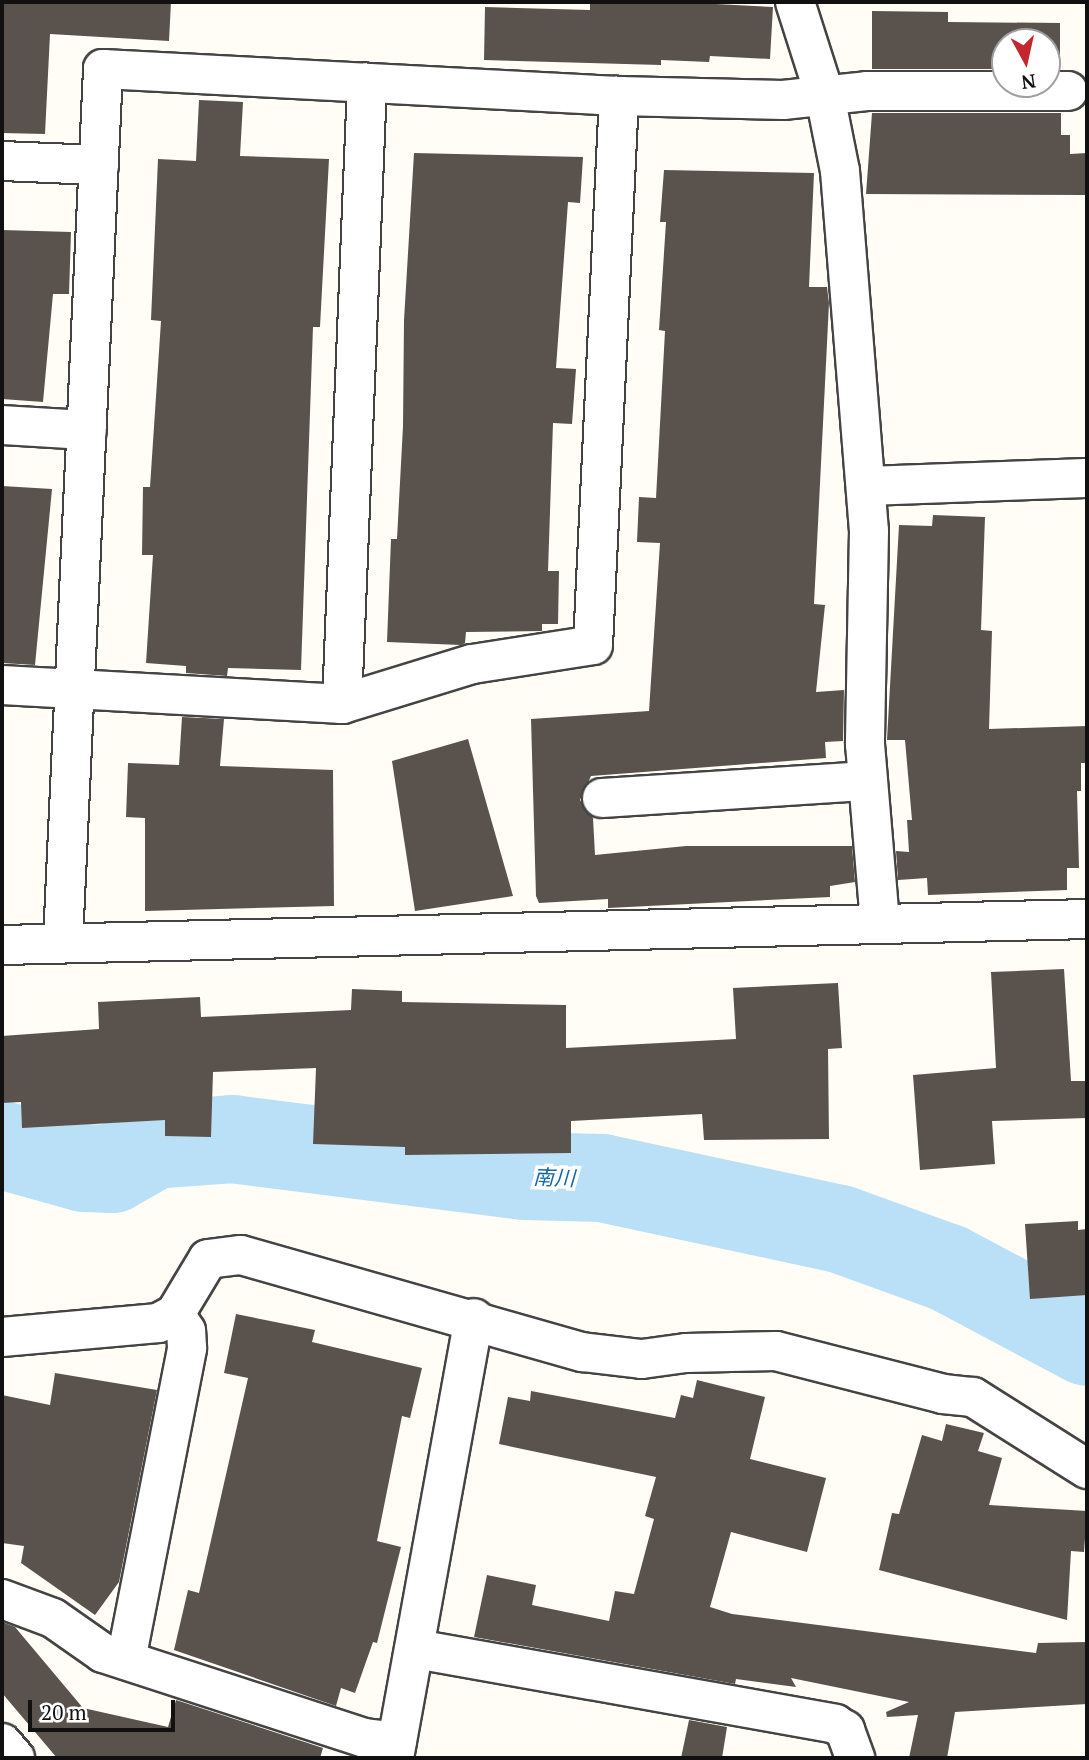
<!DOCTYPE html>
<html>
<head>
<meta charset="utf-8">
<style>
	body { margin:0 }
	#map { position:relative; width:1089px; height:1760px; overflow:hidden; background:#fffdf5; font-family:"PT Serif","Noto Sans JP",serif }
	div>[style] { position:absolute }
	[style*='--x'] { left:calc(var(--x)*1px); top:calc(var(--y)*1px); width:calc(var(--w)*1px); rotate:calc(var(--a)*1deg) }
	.river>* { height:88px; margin:-44px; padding:0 44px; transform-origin:44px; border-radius:44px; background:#b9e0f7 }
	.building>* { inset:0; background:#5a524d }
	.roads { filter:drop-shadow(2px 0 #444) drop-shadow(-2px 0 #444) drop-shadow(0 2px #444) drop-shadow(0 -2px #444) }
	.street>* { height:38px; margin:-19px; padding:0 19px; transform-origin:19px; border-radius:19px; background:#fff }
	span { translate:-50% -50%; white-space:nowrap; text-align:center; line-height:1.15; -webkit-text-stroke:7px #fff; paint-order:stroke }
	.water-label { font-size:21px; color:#1768a6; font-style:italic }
	.frame { position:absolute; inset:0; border:4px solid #111; pointer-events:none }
	.north { position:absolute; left:991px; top:28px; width:70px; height:70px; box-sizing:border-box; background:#fff; border:2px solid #a0a0a0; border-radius:50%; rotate:172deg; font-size:19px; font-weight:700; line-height:28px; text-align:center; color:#111 }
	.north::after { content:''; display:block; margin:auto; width:24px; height:32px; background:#c4262e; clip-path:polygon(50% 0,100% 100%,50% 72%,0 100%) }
	.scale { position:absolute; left:28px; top:1700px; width:147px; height:32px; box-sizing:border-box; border:4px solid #111; border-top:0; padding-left:9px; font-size:21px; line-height:24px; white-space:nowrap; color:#111; -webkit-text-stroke:5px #fff; paint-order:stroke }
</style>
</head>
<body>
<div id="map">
	<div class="river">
		<div style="--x:2;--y:1145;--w:85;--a:15.7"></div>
		<div style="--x:84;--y:1168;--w:28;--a:2"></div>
		<div style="--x:112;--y:1169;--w:48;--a:-29.7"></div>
		<div style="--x:154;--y:1145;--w:78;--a:-4.4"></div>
		<div style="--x:232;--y:1139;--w:294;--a:7.2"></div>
		<div style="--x:524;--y:1176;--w:78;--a:1.5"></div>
		<div style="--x:602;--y:1178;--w:243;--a:12.1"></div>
		<div style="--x:840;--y:1229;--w:115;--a:19.9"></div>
		<div style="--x:948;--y:1268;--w:157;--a:28"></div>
	</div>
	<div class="building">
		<div style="clip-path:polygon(2px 2px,171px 2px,169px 41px,50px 34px,45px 134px,2px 133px)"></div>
		<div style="clip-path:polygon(677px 2px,773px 7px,770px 59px,710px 56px,709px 62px,661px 60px,661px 65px,484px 60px,485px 7px,590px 10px,590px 4px)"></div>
		<div style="clip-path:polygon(872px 11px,948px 12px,948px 22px,1060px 23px,1060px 69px,1047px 69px,1047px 42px,1005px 42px,1005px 69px,872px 69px)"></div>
		<div style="clip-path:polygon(199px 100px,243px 102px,240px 156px,329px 159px,320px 327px,313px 327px,301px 670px,228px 668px,227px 676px,186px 673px,186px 666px,146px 663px,153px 555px,142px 555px,143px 487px,150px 487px,161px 321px,151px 320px,158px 159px,196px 161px)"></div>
		<div style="clip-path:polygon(872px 113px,1061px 113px,1061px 135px,1070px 135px,1070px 154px,1087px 153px,1087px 195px,866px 194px)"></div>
		<div style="clip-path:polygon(414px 153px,583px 157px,580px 203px,568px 202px,556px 368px,576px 369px,572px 424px,553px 423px,548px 571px,559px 571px,558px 624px,542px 624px,542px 631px,466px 632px,465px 643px,461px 645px,387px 642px,391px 539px,397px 539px,403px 426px,404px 320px)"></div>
		<div style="clip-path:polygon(664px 170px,814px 173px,809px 287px,827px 287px,829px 303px,814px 604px,825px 605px,816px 692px,844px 690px,843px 741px,825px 742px,826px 758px,591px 776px,580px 800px,593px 818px,595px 855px,686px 846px,852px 846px,855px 882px,830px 886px,830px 897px,608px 908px,608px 899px,539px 903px,536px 896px,531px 719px,649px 711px,660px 543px,637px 542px,639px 497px,656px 498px,665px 331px,659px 330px,666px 222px,660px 222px)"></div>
		<div style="clip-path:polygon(2px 230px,71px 232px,69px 294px,53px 294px,43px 402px,2px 399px)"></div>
		<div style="clip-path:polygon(2px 486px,52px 489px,35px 665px,2px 663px)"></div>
		<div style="clip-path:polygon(933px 515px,985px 517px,981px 630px,992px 631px,989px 729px,1087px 726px,1087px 763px,1081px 763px,1081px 791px,1077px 791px,1079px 868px,1067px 868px,1067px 890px,928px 895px,927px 878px,898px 880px,896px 851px,909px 852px,907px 820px,912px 820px,905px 740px,887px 740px,899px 525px,932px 526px)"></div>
		<div style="clip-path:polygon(182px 717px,224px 719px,220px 766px,333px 770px,334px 906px,145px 911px,145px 818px,126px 817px,128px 763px,179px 765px)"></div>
		<div style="clip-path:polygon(468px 739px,513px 896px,415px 911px,392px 761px)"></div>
		<div style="clip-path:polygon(1064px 969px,1071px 1081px,1086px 1081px,1087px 1118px,992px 1121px,995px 1164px,920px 1170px,913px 1075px,996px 1068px,991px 972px)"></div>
		<div style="clip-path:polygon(838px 983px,842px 1048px,828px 1049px,829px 1139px,704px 1140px,702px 1114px,571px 1121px,571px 1153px,405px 1155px,405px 1147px,313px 1144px,316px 1068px,213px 1072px,211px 1137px,165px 1136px,165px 1120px,22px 1128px,21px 1102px,2px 1103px,2px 1036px,99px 1029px,98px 1002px,200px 997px,201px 1017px,351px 1010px,352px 989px,402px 991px,402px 1002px,566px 1005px,566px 1048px,736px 1039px,733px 988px)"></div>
		<div style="clip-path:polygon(1078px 1221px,1078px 1230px,1087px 1229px,1087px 1295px,1030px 1299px,1025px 1224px)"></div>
		<div style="clip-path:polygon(236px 1314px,315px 1330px,312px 1342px,422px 1368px,410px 1418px,402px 1416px,377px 1541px,401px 1547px,377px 1643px,373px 1642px,355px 1693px,341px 1688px,336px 1706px,174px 1650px,188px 1590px,199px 1593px,248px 1378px,224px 1373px)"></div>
		<div style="clip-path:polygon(55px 1373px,157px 1390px,119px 1582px,95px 1615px,21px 1563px,24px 1546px,2px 1543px,2px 1395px,50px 1405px)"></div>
		<div style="clip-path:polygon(697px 1380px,765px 1397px,750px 1459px,826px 1478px,807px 1552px,731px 1532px,710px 1607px,732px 1614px,1036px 1653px,1038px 1643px,1087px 1642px,1087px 1704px,955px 1712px,947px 1758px,909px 1758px,918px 1715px,887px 1717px,886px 1712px,909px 1702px,791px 1678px,796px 1687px,736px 1679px,735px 1684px,474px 1637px,487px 1575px,536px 1585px,532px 1605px,609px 1621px,615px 1591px,634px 1594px,654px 1519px,645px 1516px,656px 1477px,499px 1444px,508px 1397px,530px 1401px,531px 1391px,675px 1418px,681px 1395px,693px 1398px)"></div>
		<div style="clip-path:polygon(946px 1424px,984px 1433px,978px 1451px,1002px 1458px,989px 1505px,1087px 1511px,1084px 1552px,1071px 1551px,1067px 1620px,879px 1570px,892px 1513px,899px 1514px,922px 1435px,942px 1441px)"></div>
		<div style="clip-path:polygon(2px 1622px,15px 1627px,83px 1708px,168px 1727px,176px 1700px,323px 1748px,320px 1758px,57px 1758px,2px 1693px)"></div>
		<div style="clip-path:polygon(689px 1720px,727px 1727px,722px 1758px,681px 1758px)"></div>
	</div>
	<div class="roads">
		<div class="street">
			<div style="--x:795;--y:2;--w:99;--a:72.3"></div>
			<div style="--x:825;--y:96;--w:76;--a:78.7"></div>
			<div style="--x:840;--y:171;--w:361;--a:85.4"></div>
			<div style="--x:869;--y:531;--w:213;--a:91.1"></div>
			<div style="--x:865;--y:744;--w:180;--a:85.2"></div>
			<div style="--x:2;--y:161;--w:97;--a:2.4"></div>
			<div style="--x:2;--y:425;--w:85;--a:3.4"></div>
			<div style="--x:866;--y:486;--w:221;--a:-2.1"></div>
			<div style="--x:2;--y:685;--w:341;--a:3.2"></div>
			<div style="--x:342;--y:704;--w:136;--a:-17.1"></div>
			<div style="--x:472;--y:664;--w:122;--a:-8.9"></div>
			<div style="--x:593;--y:645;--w:550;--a:-87.29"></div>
			<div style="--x:342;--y:704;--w:622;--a:-87.69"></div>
			<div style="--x:602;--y:798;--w:266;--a:-3.7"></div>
			<div style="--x:63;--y:941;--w:873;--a:-87.37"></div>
			<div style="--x:103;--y:69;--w:517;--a:3"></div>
			<div style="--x:619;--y:96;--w:164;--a:1.4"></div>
			<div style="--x:783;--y:100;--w:84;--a:-6.1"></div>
			<div style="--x:867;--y:91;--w:201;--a:0"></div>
			<div style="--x:2;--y:945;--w:1085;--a:-1.37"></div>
			<div style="--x:2;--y:1337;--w:157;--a:-5.1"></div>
			<div style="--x:158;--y:1323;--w:19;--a:-28"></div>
			<div style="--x:175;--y:1314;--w:64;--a:-59"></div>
			<div style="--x:208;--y:1259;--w:33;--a:-7"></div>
			<div style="--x:241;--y:1255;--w:355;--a:15.9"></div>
			<div style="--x:582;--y:1352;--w:60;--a:6.7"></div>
			<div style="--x:642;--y:1359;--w:44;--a:-7.8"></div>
			<div style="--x:686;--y:1353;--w:90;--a:-1.3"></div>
			<div style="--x:776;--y:1351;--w:172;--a:14.4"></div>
			<div style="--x:943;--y:1394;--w:30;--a:6"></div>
			<div style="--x:973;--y:1397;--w:135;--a:32.3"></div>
			<div style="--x:2;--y:1599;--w:54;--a:20.4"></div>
			<div style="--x:53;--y:1618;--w:61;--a:35"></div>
			<div style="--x:103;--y:1653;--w:275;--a:18"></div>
			<div style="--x:365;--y:1738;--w:32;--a:7"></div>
			<div style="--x:416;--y:1649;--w:426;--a:10.1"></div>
			<div style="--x:835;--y:1724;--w:12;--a:31"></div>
			<div style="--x:845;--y:1730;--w:30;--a:70"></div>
			<div style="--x:126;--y:1660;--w:318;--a:-78.9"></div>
			<div style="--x:187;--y:1348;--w:17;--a:-93"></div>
			<div style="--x:186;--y:1331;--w:20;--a:-123"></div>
			<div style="--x:2;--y:1743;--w:20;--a:49"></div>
			<div style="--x:394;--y:1758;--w:447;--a:-79.7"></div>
		</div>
	</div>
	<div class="water-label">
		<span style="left:554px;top:1177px;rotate:2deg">南川</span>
	</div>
	<div class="frame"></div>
	<div class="north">N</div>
	<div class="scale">20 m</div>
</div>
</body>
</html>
